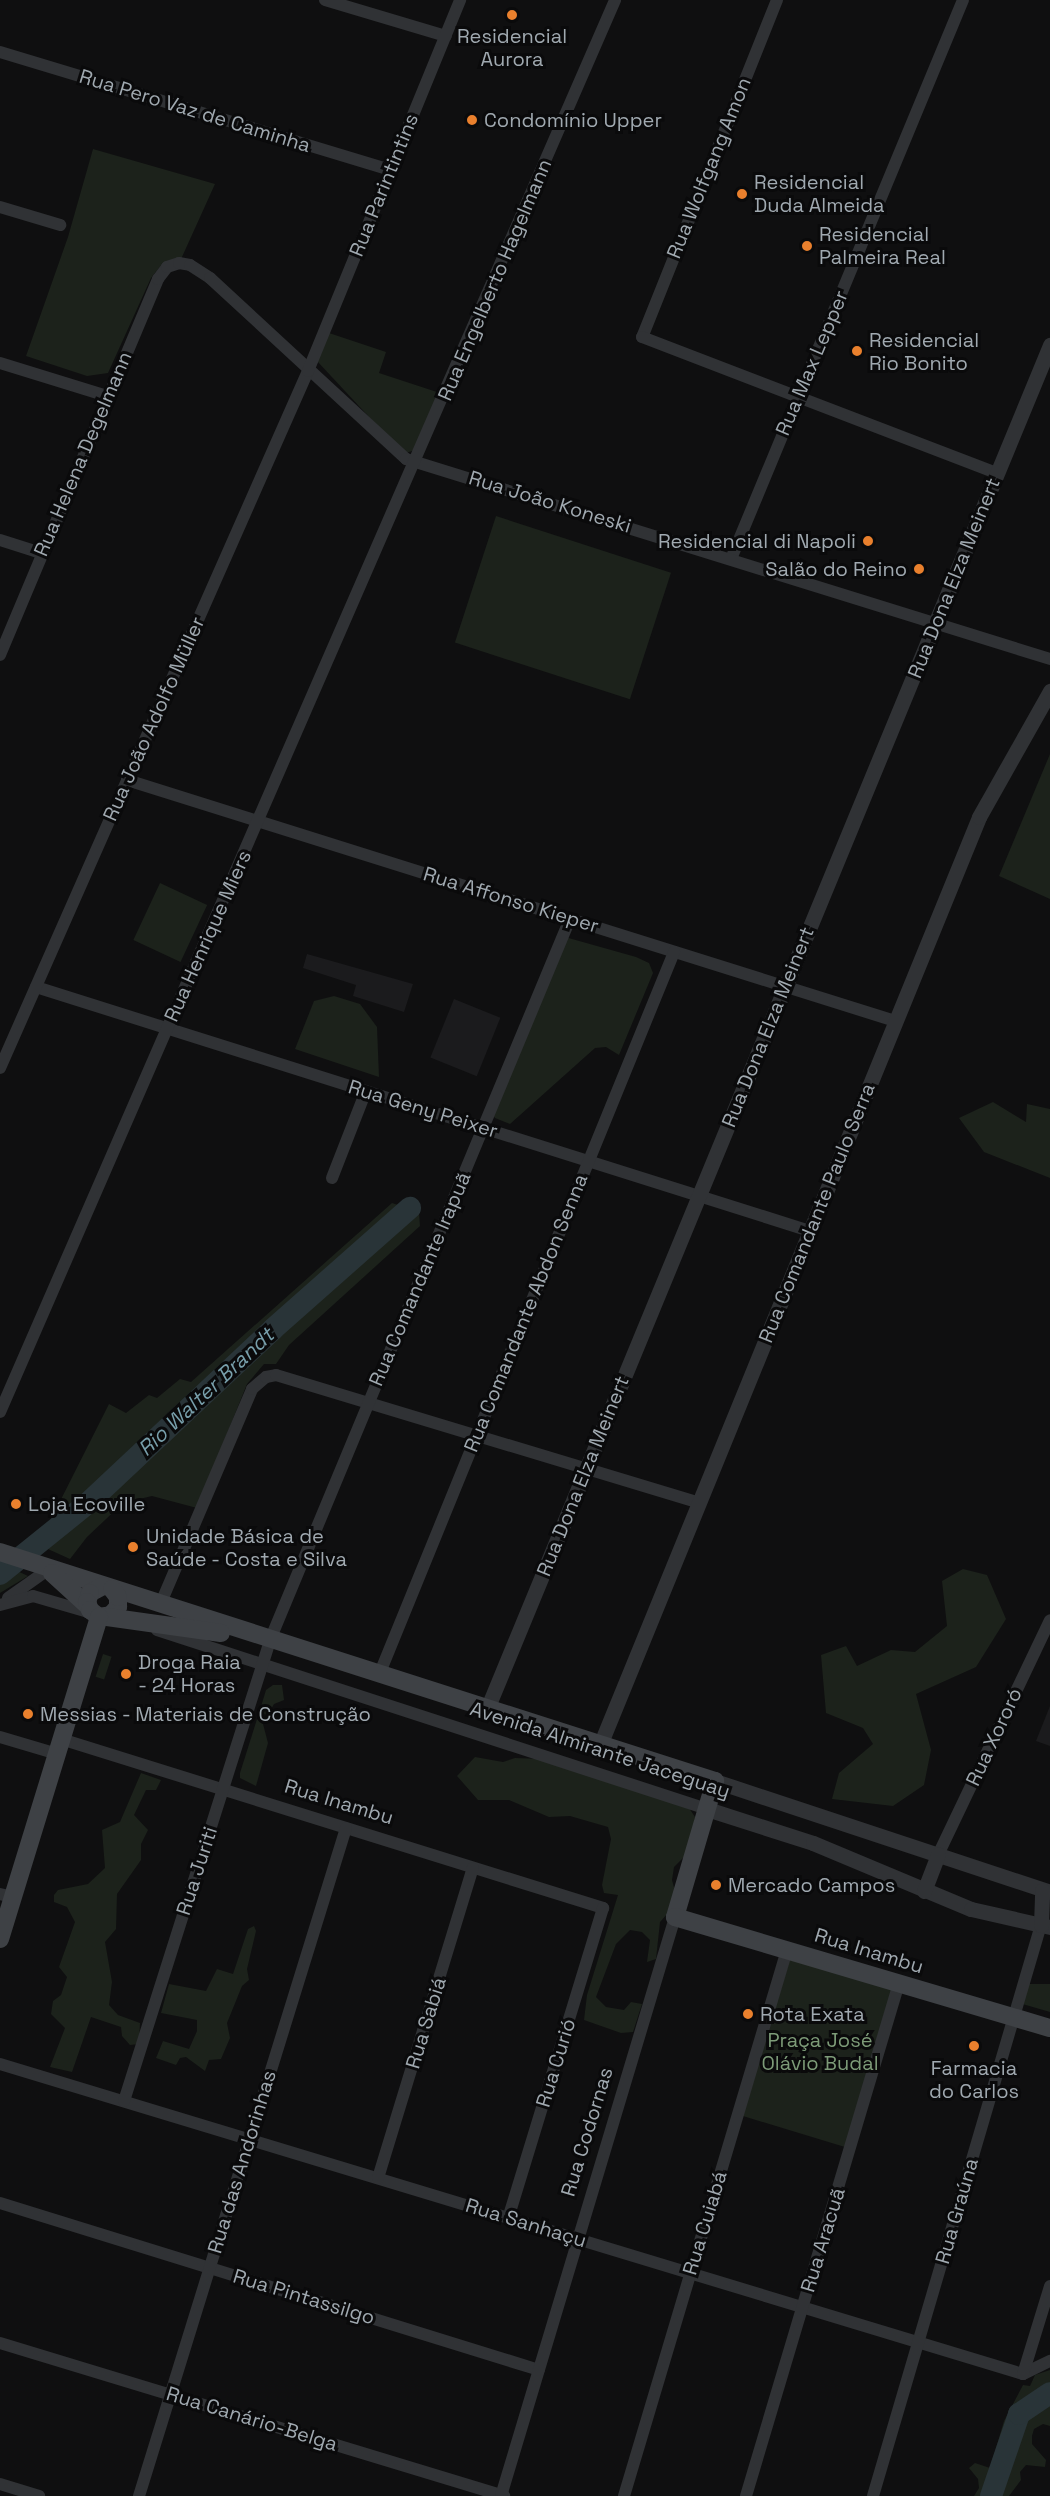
<!DOCTYPE html>
<html>
<head>
<meta charset="utf-8">
<style>
	body { margin:0 }
	#map { position:relative; width:1050px; height:2496px; overflow:hidden; background:#0f0f10; font-family:"Space Grotesk",sans-serif }
	div>[style] { position:absolute }
	[style*='--x'] { left:calc(var(--x)*1px); top:calc(var(--y)*1px); width:calc(var(--w)*1px); rotate:calc(var(--a)*1deg) }
	.built>* { inset:0; background:#1b1b1d; transform-origin:0 0 }
	.green>* { inset:0; background:#1c221b; transform-origin:0 0 }
	.river>* { height:22px; margin:-11px; padding:0 11px; transform-origin:11px; border-radius:11px; background:#293438 }
	.minor>* { height:12px; margin:-6px; padding:0 6px; transform-origin:6px; border-radius:6px; background:#303235 }
	.tertiary>* { height:15px; margin:-7.5px; padding:0 7.5px; transform-origin:7.5px; border-radius:7.5px; background:#303235 }
	.secondary>* { height:18px; margin:-9px; padding:0 9px; transform-origin:9px; border-radius:9px; background:#3e4145 }
	.dots>* { width:16px; height:16px; translate:-50% -50%; box-sizing:border-box; border:3px solid #0a0a0b; border-radius:50% }
	span { translate:-50% -50%; white-space:nowrap; text-align:center; line-height:1.15; -webkit-text-stroke:6px #0a0a0b; paint-order:stroke }
	.poi-label { font-size:20px; color:#a0a9b0 }
	.left { translate:0 -50%; text-align:left }
	.right { translate:-100% -50%; text-align:right }
	.street-label { font-size:20px; color:#a0a9b0 }
	.park-label { font-size:20px; color:#7d9b78 }
	.water-label { font-size:21px; color:#789fab; font-style:italic }
</style>
</head>
<body>
<div id="map">
	<div class="built">
		<div style="clip-path:polygon(307px 954px,413px 984px,404px 1012px,353px 996px,356px 985px,303px 968px)"></div>
		<div style="left:454px;top:999px;width:50px;height:63px;rotate:22deg"></div>
		<div style="clip-path:polygon(1050px 1706px,1050px 1746px,1036px 1741px)"></div>
	</div>
	<div class="green">
		<div style="clip-path:polygon(93px 149px,215px 184px,182px 257px,162px 264px,151px 278px,108px 373px,87px 376px,26px 356px,68px 237px)"></div>
		<div style="clip-path:polygon(329px 333px,386px 352px,379px 373px,443px 394px,418px 449px,406px 453px,398px 448px,317px 361px)"></div>
		<div style="left:496px;top:516px;width:184px;height:133px;rotate:18deg"></div>
		<div style="clip-path:polygon(1050px 754px,1050px 899px,999px 876px)"></div>
		<div style="left:160px;top:883px;width:52px;height:63px;rotate:25deg"></div>
		<div style="clip-path:polygon(565px 937px,636px 957px,649px 963px,653px 973px,619px 1055px,606px 1047px,595px 1048px,510px 1124px,495px 1118px,489px 1110px)"></div>
		<div style="clip-path:polygon(334px 996px,360px 1004px,377px 1027px,379px 1077px,295px 1049px,314px 1001px)"></div>
		<div style="clip-path:polygon(993px 1102px,1026px 1122px,1027px 1104px,1050px 1109px,1050px 1178px,984px 1152px,959px 1118px)"></div>
		<div style="clip-path:polygon(392px 1203px,419px 1212px,420px 1226px,289px 1345px,276px 1364px,264px 1364px,247px 1384px,197px 1508px,152px 1496px,123px 1503px,87px 1537px,70px 1559px,39px 1545px,37px 1547px,109px 1404px,126px 1413px,149px 1395px,157px 1398px,180px 1379px,191px 1382px)"></div>
		<div style="clip-path:polygon(0 1563px,28px 1576px,0 1593px)"></div>
		<div style="clip-path:polygon(963px 1569px,987px 1575px,1006px 1619px,976px 1667px,916px 1694px,931px 1750px,924px 1785px,893px 1806px,832px 1799px,839px 1773px,873px 1744px,863px 1728px,826px 1713px,821px 1655px,846px 1646px,857px 1666px,891px 1650px,915px 1652px,947px 1626px,942px 1581px)"></div>
		<div style="left:103px;top:1654px;width:9px;height:24px;rotate:18deg"></div>
		<div style="clip-path:polygon(273px 1685px,282px 1685px,284px 1700px,274px 1704px,268px 1715px,259px 1713px,266px 1690px)"></div>
		<div style="clip-path:polygon(257px 1719px,263px 1724px,268px 1743px,256px 1786px,240px 1778px,240px 1773px)"></div>
		<div style="clip-path:polygon(475px 1757px,503px 1762px,515px 1758px,543px 1759px,689px 1808px,695px 1817px,690px 1851px,674px 1867px,672px 1880px,678px 1902px,660px 1922px,656px 1959px,647px 1962px,650px 1940px,642px 1932px,630px 1930px,616px 1944px,596px 1997px,606px 2007px,624px 2010px,631px 2002px,642px 2004px,633px 2032px,621px 2033px,584px 2020px,587px 1995px,618px 1895px,604px 1893px,602px 1885px,611px 1839px,608px 1827px,570px 1816px,549px 1817px,509px 1800px,478px 1800px,457px 1776px)"></div>
		<div style="clip-path:polygon(141px 1773px,161px 1780px,156px 1790px,146px 1790px,134px 1815px,148px 1830px,141px 1844px,141px 1860px,117px 1894px,116px 1929px,105px 1942px,112px 1982px,109px 2005px,118px 2015px,140px 2023px,139px 2044px,130px 2045px,122px 2036px,121px 2027px,91px 2017px,72px 2072px,50px 2067px,65px 2028px,51px 2014px,53px 2001px,61px 1995px,67px 1977px,59px 1967px,75px 1922px,67px 1907px,54px 1902px,54px 1895px,58px 1890px,88px 1884px,105px 1868px,102px 1830px,120px 1822px)"></div>
		<div style="clip-path:polygon(254px 1926px,256px 1931px,247px 1969px,249px 1980px,242px 1986px,227px 2023px,230px 2038px,221px 2059px,209px 2060px,205px 2071px,186px 2057px,180px 2058px,176px 2065px,156px 2058px,163px 2041px,189px 2049px,197px 2031px,197px 2020px,161px 2013px,169px 1984px,206px 1991px,217px 1969px,233px 1974px,248px 1929px)"></div>
		<div style="left:791px;top:1956px;width:110px;height:167px;rotate:17deg"></div>
		<div style="clip-path:polygon(1025px 1984px,1050px 1984px,1050px 2012px,1019px 2003px)"></div>
		<div style="clip-path:polygon(1050px 2370px,1050px 2389px,1011px 2418px,1010px 2442px,1020px 2418px,1050px 2398px,1050px 2426px,1043px 2424px,1034px 2429px,1032px 2436px,1032px 2444px,1046px 2460px,1045px 2467px,1026px 2465px,1020px 2472px,1021px 2480px,1009px 2496px,994px 2496px,1008px 2447px,988px 2496px,974px 2496px,979px 2488px,978px 2479px,969px 2468px,975px 2463px,990px 2468px,1004px 2421px,1023px 2385px,1030px 2386px,1035px 2375px)"></div>
	</div>
	<div class="river">
		<div style="--x:0;--y:1574;--w:113;--a:-38.9"></div>
		<div style="--x:88;--y:1503;--w:254;--a:-43.2"></div>
		<div style="--x:273;--y:1329;--w:183;--a:-41.5"></div>
		<div style="--x:991;--y:2496;--w:87;--a:-71.1"></div>
		<div style="--x:1019;--y:2414;--w:37;--a:-34"></div>
	</div>
	<div class="minor">
		<div style="--x:325;--y:0;--w:126;--a:16.6"></div>
		<div style="--x:777;--y:0;--w:363;--a:111.8"></div>
		<div style="--x:642;--y:337;--w:380;--a:21"></div>
		<div style="--x:0;--y:52;--w:407;--a:16.8"></div>
		<div style="--x:0;--y:207;--w:63;--a:16.7"></div>
		<div style="--x:0;--y:363;--w:112;--a:17.1"></div>
		<div style="--x:0;--y:540;--w:43;--a:17.6"></div>
		<div style="--x:731;--y:559;--w:605;--a:-67.46"></div>
		<div style="--x:0;--y:655;--w:408;--a:-67.2"></div>
		<div style="--x:158;--y:279;--w:15;--a:-53"></div>
		<div style="--x:167;--y:267;--w:13;--a:-18"></div>
		<div style="--x:179;--y:263;--w:11;--a:10"></div>
		<div style="--x:190;--y:265;--w:24;--a:33"></div>
		<div style="--x:210;--y:278;--w:267;--a:42.7"></div>
		<div style="--x:406;--y:459;--w:674;--a:17.25"></div>
		<div style="--x:127;--y:780;--w:805;--a:17.42"></div>
		<div style="--x:36;--y:987;--w:812;--a:17.5"></div>
		<div style="--x:0;--y:1068;--w:762;--a:-66.16"></div>
		<div style="--x:308;--y:371;--w:401;--a:-67.7"></div>
		<div style="--x:332;--y:1178;--w:93;--a:-68.7"></div>
		<div style="--x:0;--y:1412;--w:1540;--a:-66.46"></div>
		<div style="--x:8;--y:1598;--w:50;--a:-35.3"></div>
		<div style="--x:0;--y:1605;--w:34;--a:-15"></div>
		<div style="--x:33;--y:1596;--w:61;--a:16.1"></div>
		<div style="--x:160;--y:1605;--w:235;--a:-66.9"></div>
		<div style="--x:252;--y:1389;--w:18;--a:-41"></div>
		<div style="--x:266;--y:1377;--w:10;--a:-11"></div>
		<div style="--x:276;--y:1375;--w:442;--a:16.8"></div>
		<div style="--x:157;--y:1630;--w:578;--a:18.03"></div>
		<div style="--x:379;--y:1675;--w:781;--a:-67.8"></div>
		<div style="--x:0;--y:1737;--w:59;--a:16.6"></div>
		<div style="--x:61;--y:1739;--w:568;--a:17.32"></div>
		<div style="--x:603;--y:1908;--w:324;--a:107"></div>
		<div style="--x:938;--y:1855;--w:260;--a:-64.5"></div>
		<div style="--x:0;--y:1894;--w:13;--a:13"></div>
		<div style="--x:0;--y:2064;--w:1069;--a:16.86"></div>
		<div style="--x:1023;--y:2374;--w:30;--a:-26"></div>
		<div style="--x:124;--y:2101;--w:484;--a:-72.4"></div>
		<div style="--x:270;--y:1640;--w:781;--a:-67.41"></div>
		<div style="--x:378;--y:2178;--w:324;--a:-73"></div>
		<div style="--x:0;--y:2203;--w:564;--a:17.21"></div>
		<div style="--x:0;--y:2343;--w:527;--a:16.89"></div>
		<div style="--x:1023;--y:2374;--w:92;--a:-72.9"></div>
		<div style="--x:0;--y:2484;--w:41;--a:17.1"></div>
		<div style="--x:139;--y:2496;--w:699;--a:-72.78"></div>
		<div style="--x:501;--y:2496;--w:605;--a:-73.27"></div>
		<div style="--x:624;--y:2496;--w:570;--a:-73.38"></div>
		<div style="--x:746;--y:2496;--w:535;--a:-73.39"></div>
		<div style="--x:873;--y:2496;--w:595;--a:-73.61"></div>
	</div>
	<div class="tertiary">
		<div style="--x:487;--y:1709;--w:1476;--a:-67.57"></div>
		<div style="--x:600;--y:1745;--w:1002;--a:-67.78"></div>
		<div style="--x:979;--y:817;--w:145;--a:-60.6"></div>
		<div style="--x:715;--y:1781;--w:353;--a:18.3"></div>
		<div style="--x:707;--y:1809;--w:111;--a:17.8"></div>
		<div style="--x:813;--y:1843;--w:171;--a:22.7"></div>
		<div style="--x:971;--y:1909;--w:81;--a:12.8"></div>
		<div style="--x:924;--y:1891;--w:39;--a:-69"></div>
		<div style="--x:1041;--y:1925;--w:35;--a:-88"></div>
	</div>
	<div class="secondary">
		<div style="--x:0;--y:1552;--w:751;--a:17.76"></div>
		<div style="--x:715;--y:1781;--w:142;--a:106.4"></div>
		<div style="--x:675;--y:1917;--w:391;--a:16.5"></div>
		<div style="--x:52;--y:1573;--w:49;--a:42.5"></div>
		<div style="--x:103;--y:1586;--w:15;--a:152"></div>
		<div style="--x:90;--y:1593;--w:9;--a:108"></div>
		<div style="--x:87;--y:1602;--w:9;--a:69"></div>
		<div style="--x:90;--y:1610;--w:11;--a:38"></div>
		<div style="--x:99;--y:1617;--w:12;--a:-9"></div>
		<div style="--x:111;--y:1615;--w:11;--a:-49"></div>
		<div style="--x:118;--y:1607;--w:10;--a:-90"></div>
		<div style="--x:118;--y:1597;--w:10;--a:-127"></div>
		<div style="--x:107;--y:1617;--w:115;--a:8"></div>
		<div style="--x:0;--y:1939;--w:337;--a:-72.9"></div>
	</div>
	<div class="dots">
		<div style="left:512px;top:15px;background:#e9802d"></div>
		<div style="left:472px;top:120px;background:#e9802d"></div>
		<div style="left:742px;top:194px;background:#e9802d"></div>
		<div style="left:807px;top:246px;background:#e9802d"></div>
		<div style="left:857px;top:351px;background:#e9802d"></div>
		<div style="left:868px;top:541px;background:#e9802d"></div>
		<div style="left:919px;top:569px;background:#e9802d"></div>
		<div style="left:16px;top:1504px;background:#e9802d"></div>
		<div style="left:133px;top:1547px;background:#e9802d"></div>
		<div style="left:126px;top:1674px;background:#e9802d"></div>
		<div style="left:28px;top:1714px;background:#e9802d"></div>
		<div style="left:716px;top:1885px;background:#e9802d"></div>
		<div style="left:748px;top:2014px;background:#e9802d"></div>
		<div style="left:974px;top:2046px;background:#e9802d"></div>
	</div>
	<div class="poi-label">
		<span style="left:512px;top:48px">Residencial<br>Aurora</span>
		<span class="left" style="left:484px;top:120px">Condomínio Upper</span>
		<span class="left" style="left:754px;top:194px">Residencial<br>Duda Almeida</span>
		<span class="left" style="left:819px;top:246px">Residencial<br>Palmeira Real</span>
		<span class="left" style="left:869px;top:352px">Residencial<br>Rio Bonito</span>
		<span class="right" style="left:856px;top:541px">Residencial di Napoli</span>
		<span class="right" style="left:907px;top:569px">Salão do Reino</span>
		<span class="left" style="left:28px;top:1504px">Loja Ecoville</span>
		<span class="left" style="left:146px;top:1548px">Unidade Básica de<br>Saúde - Costa e Silva</span>
		<span class="left" style="left:138px;top:1674px">Droga Raia<br>- 24 Horas</span>
		<span class="left" style="left:40px;top:1714px">Messias - Materiais de Construção</span>
		<span class="left" style="left:728px;top:1885px">Mercado Campos</span>
		<span class="left" style="left:760px;top:2014px">Rota Exata</span>
		<span style="left:974px;top:2080px">Farmacia<br>do Carlos</span>
	</div>
	<div class="street-label">
		<span style="left:195px;top:111px;rotate:17deg">Rua Pero Vaz de Caminha</span>
		<span style="left:709px;top:168px;rotate:-68deg">Rua Wolfgang Amon</span>
		<span style="left:384px;top:185px;rotate:-68deg">Rua Parintintins</span>
		<span style="left:495px;top:280px;rotate:-67deg">Rua Engelberto Hagelmann</span>
		<span style="left:812px;top:363px;rotate:-67deg">Rua Max Lepper</span>
		<span style="left:83px;top:454px;rotate:-67deg">Rua Helena Degelmann</span>
		<span style="left:550px;top:502px;rotate:17deg">Rua João Koneski</span>
		<span style="left:954px;top:578px;rotate:-68deg">Rua Dona Elza Meinert</span>
		<span style="left:154px;top:719px;rotate:-66deg">Rua João Adolfo Müller</span>
		<span style="left:511px;top:900px;rotate:17deg">Rua Affonso Kieper</span>
		<span style="left:208px;top:936px;rotate:-66deg">Rua Henrique Miers</span>
		<span style="left:768px;top:1027px;rotate:-68deg">Rua Dona Elza Meinert</span>
		<span style="left:423px;top:1109px;rotate:17deg">Rua Geny Peixer</span>
		<span style="left:817px;top:1213px;rotate:-68deg">Rua Comandante Paulo Serra</span>
		<span style="left:420px;top:1279px;rotate:-67deg">Rua Comandante Irapuã</span>
		<span style="left:526px;top:1313px;rotate:-68deg">Rua Comandante Abdon Senna</span>
		<span style="left:583px;top:1476px;rotate:-68deg">Rua Dona Elza Meinert</span>
		<span style="left:994px;top:1737px;rotate:-65deg">Rua Xororó</span>
		<span style="left:600px;top:1750px;rotate:18deg">Avenida Almirante Jaceguay</span>
		<span style="left:339px;top:1802px;rotate:17deg">Rua Inambu</span>
		<span style="left:197px;top:1871px;rotate:-72deg">Rua Juriti</span>
		<span style="left:869px;top:1951px;rotate:17deg">Rua Inambu</span>
		<span style="left:426px;top:2023px;rotate:-73deg">Rua Sabiá</span>
		<span style="left:556px;top:2063px;rotate:-73deg">Rua Curió</span>
		<span style="left:587px;top:2132px;rotate:-73deg">Rua Codornas</span>
		<span style="left:242px;top:2162px;rotate:-73deg">Rua das Andorinhas</span>
		<span style="left:957px;top:2211px;rotate:-74deg">Rua Graúna</span>
		<span style="left:526px;top:2223px;rotate:17deg">Rua Sanhaçu</span>
		<span style="left:705px;top:2223px;rotate:-73deg">Rua Cuiabá</span>
		<span style="left:823px;top:2240px;rotate:-73deg">Rua Aracuã</span>
		<span style="left:304px;top:2297px;rotate:17deg">Rua Pintassilgo</span>
		<span style="left:252px;top:2419px;rotate:17deg">Rua Canário-Belga</span>
	</div>
	<div class="park-label">
		<span style="left:820px;top:2052px">Praça José<br>Olávio Budal</span>
	</div>
	<div class="water-label">
		<span style="left:206px;top:1392px;rotate:-43deg">Rio Walter Brandt</span>
	</div>
</div>
</body>
</html>
